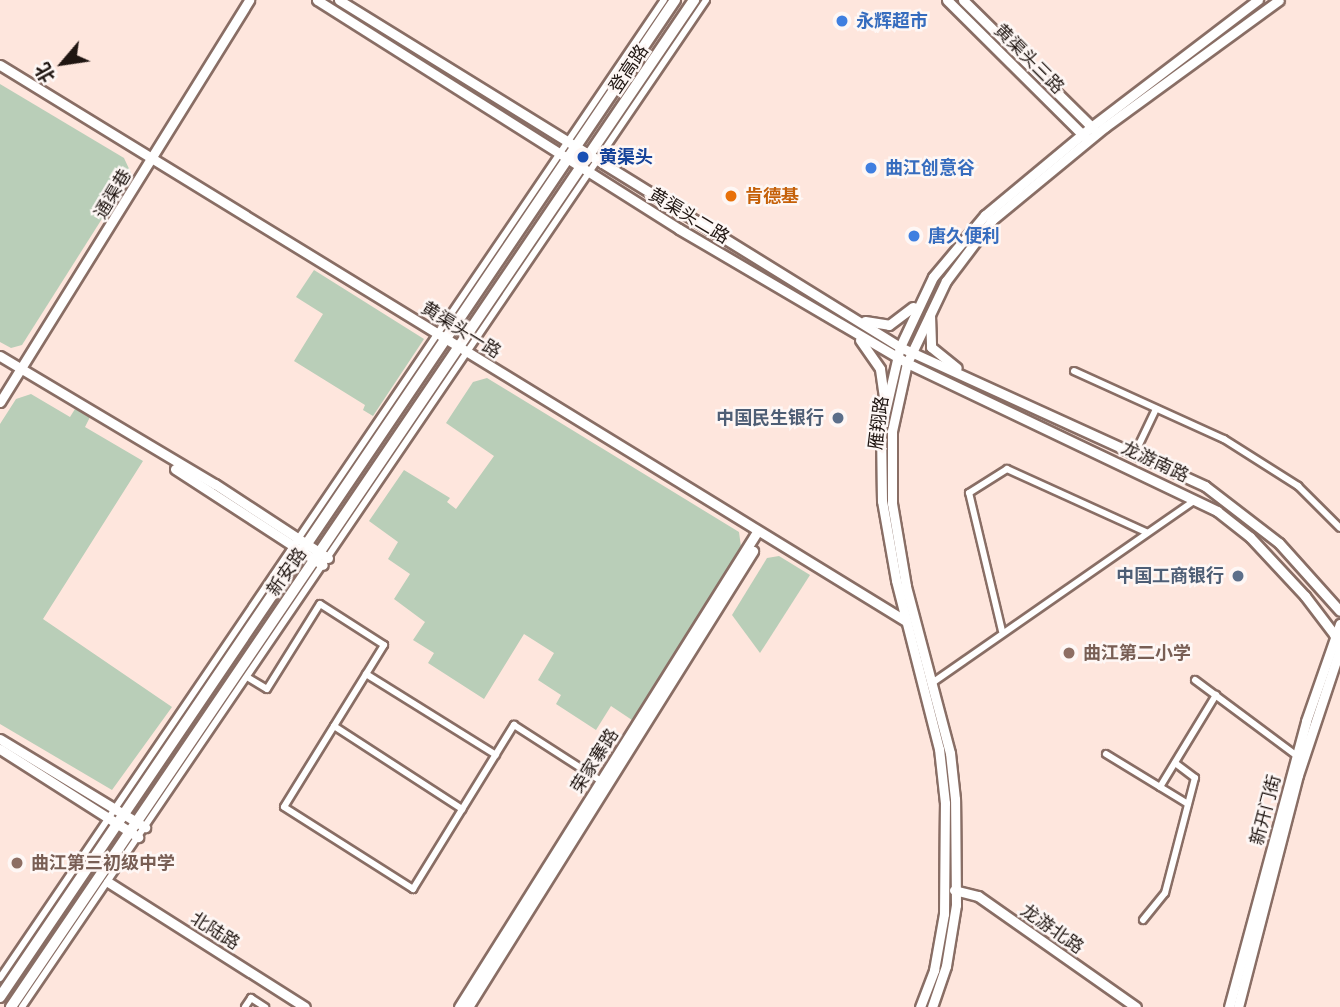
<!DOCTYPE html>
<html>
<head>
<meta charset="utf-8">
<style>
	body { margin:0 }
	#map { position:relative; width:1340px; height:1007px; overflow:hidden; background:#fee6dd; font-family:"Asap Condensed","Noto Sans SC",sans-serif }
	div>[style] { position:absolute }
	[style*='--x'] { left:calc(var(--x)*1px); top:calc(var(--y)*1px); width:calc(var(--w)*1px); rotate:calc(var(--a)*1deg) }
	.green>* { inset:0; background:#b9ceb8 }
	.roads { filter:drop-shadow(2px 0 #896e65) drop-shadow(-2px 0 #896e65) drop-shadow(0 2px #896e65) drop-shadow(0 -2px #896e65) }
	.street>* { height:6px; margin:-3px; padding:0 3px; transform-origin:3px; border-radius:3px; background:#fff }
	.secondary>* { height:9px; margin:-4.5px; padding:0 4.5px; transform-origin:4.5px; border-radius:4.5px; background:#fff }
	.primary>* { height:10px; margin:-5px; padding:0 5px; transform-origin:5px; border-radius:5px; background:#fff }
	.dots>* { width:19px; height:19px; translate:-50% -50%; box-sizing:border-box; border:4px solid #fef7f5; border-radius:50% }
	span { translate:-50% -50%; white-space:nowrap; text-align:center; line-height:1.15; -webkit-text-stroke:5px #fef7f5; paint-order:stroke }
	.shop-label { font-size:18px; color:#366cbe; font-weight:700 }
	.left { translate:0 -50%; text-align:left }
	.street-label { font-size:18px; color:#1f1511 }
	.transit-label { font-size:18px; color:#164399; font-weight:700 }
	.food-label { font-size:18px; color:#c56008; font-weight:700 }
	.service-label { font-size:18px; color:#4e5e75; font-weight:700 }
	.right { translate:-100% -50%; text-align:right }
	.education-label { font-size:18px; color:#785e54; font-weight:700 }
	.north { position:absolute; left:28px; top:28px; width:70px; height:70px; -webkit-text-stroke:5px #fef7f5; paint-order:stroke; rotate:241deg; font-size:19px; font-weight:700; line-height:28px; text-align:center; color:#1f1511 }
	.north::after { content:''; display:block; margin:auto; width:24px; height:32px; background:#1f1511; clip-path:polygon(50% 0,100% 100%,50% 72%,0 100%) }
</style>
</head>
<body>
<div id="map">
	<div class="green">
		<div style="clip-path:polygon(0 84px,124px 158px,131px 173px,22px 345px,11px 348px,0 342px)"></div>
		<div style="clip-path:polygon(314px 270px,424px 339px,373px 416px,363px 410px,365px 405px,294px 361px,323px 314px,296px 297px)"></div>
		<div style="clip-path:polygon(487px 378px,739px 532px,741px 547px,632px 720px,611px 706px,596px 730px,556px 704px,561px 695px,538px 680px,554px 653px,524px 634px,484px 699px,428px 663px,434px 653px,413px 640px,425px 622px,394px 599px,410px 574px,388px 559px,398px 542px,369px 521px,404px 470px,450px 498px,447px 502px,456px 509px,494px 456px,446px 423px,473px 382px)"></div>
		<div style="clip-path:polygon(31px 394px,70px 417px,75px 409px,90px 417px,85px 427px,143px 461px,43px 619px,172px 707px,112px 790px,0 724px,0 424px,16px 399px)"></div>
		<div style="clip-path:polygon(779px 556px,810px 575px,760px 653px,732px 615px,767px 558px)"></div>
	</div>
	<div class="roads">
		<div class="street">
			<div style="--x:1074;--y:371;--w:165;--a:24.4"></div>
			<div style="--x:1224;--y:439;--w:88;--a:32.4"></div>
			<div style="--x:1298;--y:486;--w:59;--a:45"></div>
			<div style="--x:1135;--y:453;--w:49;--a:-64.5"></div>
			<div style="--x:1002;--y:631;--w:142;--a:-103.4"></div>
			<div style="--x:969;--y:493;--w:45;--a:-32.3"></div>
			<div style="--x:1007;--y:469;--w:153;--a:24.4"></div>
			<div style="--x:366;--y:674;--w:153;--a:31.9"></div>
			<div style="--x:247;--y:677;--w:23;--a:31"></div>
			<div style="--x:267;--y:689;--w:100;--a:-58.1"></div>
			<div style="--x:320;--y:604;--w:76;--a:32.6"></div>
			<div style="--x:384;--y:645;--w:190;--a:121.7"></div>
			<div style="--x:284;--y:807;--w:153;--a:32.4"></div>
			<div style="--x:413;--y:889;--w:193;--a:-58.4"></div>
			<div style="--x:514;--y:725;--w:103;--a:32.8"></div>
			<div style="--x:1195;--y:680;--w:127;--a:36.7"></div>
			<div style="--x:932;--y:683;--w:320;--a:-34.8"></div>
			<div style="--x:334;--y:726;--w:153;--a:33"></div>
			<div style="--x:1106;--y:754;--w:96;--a:31.4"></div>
			<div style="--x:1160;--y:787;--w:108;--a:-58.7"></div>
			<div style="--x:1143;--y:920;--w:35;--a:-51"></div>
			<div style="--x:1165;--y:893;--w:119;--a:-75.4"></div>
			<div style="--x:1195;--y:778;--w:25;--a:-143"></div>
			<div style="--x:0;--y:978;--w:1182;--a:-55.83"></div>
			<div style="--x:22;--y:1007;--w:1217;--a:-55.81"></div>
			<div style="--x:245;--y:1007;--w:11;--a:-56"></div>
			<div style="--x:251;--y:998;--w:17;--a:33"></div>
		</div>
		<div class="secondary">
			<div style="--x:317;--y:0;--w:428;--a:32.3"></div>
			<div style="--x:679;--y:229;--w:264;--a:30.4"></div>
			<div style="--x:907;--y:363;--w:344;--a:25.5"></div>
			<div style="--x:1217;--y:511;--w:42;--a:38.2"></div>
			<div style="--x:1250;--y:537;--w:81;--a:47"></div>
			<div style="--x:1305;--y:596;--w:48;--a:52.7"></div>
			<div style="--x:1334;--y:634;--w:18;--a:71"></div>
			<div style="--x:339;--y:0;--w:660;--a:31.74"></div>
			<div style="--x:900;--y:347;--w:335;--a:24.5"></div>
			<div style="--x:1205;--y:486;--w:93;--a:37.6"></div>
			<div style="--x:1279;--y:543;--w:91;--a:48.1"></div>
			<div style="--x:947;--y:0;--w:194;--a:44.8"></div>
			<div style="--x:963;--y:0;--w:184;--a:44.6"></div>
			<div style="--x:0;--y:65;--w:1063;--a:31.54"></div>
			<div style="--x:930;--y:315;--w:32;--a:88"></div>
			<div style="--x:931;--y:347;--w:33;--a:39"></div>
			<div style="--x:865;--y:321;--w:24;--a:9"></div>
			<div style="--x:889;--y:325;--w:30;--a:-37"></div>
			<div style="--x:860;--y:340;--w:35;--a:55"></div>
			<div style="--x:880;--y:369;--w:27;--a:82"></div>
			<div style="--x:0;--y:356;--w:250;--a:30.8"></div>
			<div style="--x:215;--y:484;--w:135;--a:33.2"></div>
			<div style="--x:0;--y:402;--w:473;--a:-58.2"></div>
			<div style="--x:175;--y:469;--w:176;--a:33"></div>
			<div style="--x:0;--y:739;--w:170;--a:31.3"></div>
			<div style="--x:0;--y:749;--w:164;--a:32.5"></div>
			<div style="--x:108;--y:882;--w:233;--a:32.4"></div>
			<div style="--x:954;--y:890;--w:25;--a:14"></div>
			<div style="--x:978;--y:896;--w:193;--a:35.1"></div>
			<div style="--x:459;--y:1007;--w:561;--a:-57.9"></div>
			<div style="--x:468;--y:1007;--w:538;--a:-57.99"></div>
			<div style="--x:920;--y:1007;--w:40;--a:-69"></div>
			<div style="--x:934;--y:970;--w:57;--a:-79.9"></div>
			<div style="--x:944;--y:914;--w:111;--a:-89.5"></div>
			<div style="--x:945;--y:803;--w:54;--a:-96.3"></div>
			<div style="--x:939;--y:749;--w:174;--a:-104.3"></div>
			<div style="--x:896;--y:580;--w:80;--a:-100"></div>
			<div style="--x:882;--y:501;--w:72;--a:-90.8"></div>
			<div style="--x:881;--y:429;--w:84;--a:-77"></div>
			<div style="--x:900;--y:347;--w:77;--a:-64.8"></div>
			<div style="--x:933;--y:277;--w:81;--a:-50"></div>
			<div style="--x:985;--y:215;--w:138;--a:-39.7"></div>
			<div style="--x:1091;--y:127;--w:210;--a:-37.3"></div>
			<div style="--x:932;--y:1007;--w:43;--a:-71.1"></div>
			<div style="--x:946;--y:966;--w:62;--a:-80.7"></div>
			<div style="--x:956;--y:905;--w:106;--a:-90.5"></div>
			<div style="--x:955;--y:799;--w:46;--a:-96.2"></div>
			<div style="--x:950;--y:753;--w:173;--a:-104.8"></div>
			<div style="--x:906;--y:586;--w:84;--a:-99.6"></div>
			<div style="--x:892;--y:503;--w:72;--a:-90"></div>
			<div style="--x:892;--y:431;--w:70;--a:-77.6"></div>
			<div style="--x:907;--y:363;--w:91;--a:-64.6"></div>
			<div style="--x:946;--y:281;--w:76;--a:-53"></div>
			<div style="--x:992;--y:220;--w:146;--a:-39.5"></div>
			<div style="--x:1105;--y:127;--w:215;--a:-36.1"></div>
			<div style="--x:1229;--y:1007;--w:296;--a:-74.9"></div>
			<div style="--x:1306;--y:721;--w:103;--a:-70.7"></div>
			<div style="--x:1238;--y:1007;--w:240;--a:-75.5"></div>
			<div style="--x:1298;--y:775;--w:133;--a:-71.6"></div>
		</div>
		<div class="primary">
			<div style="--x:0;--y:997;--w:1204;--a:-55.9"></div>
			<div style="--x:11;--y:1007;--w:1217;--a:-55.85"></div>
		</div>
	</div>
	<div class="dots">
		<div style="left:842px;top:21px;background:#3f7fe0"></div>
		<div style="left:583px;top:157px;background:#1a4fb4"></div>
		<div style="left:871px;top:168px;background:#3f7fe0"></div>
		<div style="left:731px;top:196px;background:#e8710a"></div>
		<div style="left:914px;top:236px;background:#3f7fe0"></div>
		<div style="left:838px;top:418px;background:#5c6f8a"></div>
		<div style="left:1238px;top:576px;background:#5c6f8a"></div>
		<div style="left:1069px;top:653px;background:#8d6e63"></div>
		<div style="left:17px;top:863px;background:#8d6e63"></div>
	</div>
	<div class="shop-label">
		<span class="left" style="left:856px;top:21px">永辉超市</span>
		<span class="left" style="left:885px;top:168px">曲江创意谷</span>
		<span class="left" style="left:928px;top:236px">唐久便利</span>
	</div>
	<div class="street-label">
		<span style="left:1029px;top:59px;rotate:45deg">黄渠头三路</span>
		<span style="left:629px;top:69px;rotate:-56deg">登高路</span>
		<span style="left:113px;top:194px;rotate:-59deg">通渠巷</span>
		<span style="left:689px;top:216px;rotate:31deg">黄渠头二路</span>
		<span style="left:461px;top:330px;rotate:32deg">黄渠头一路</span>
		<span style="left:879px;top:423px;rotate:-83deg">雁翔路</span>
		<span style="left:1155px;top:462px;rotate:25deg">龙游南路</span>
		<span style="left:287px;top:572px;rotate:-55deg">新安路</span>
		<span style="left:595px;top:761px;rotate:-58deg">荣家寨路</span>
		<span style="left:1266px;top:810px;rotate:-75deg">新开门街</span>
		<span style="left:1052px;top:929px;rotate:35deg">龙游北路</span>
		<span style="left:215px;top:931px;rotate:32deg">北陆路</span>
	</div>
	<div class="transit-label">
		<span class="left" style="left:599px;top:157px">黄渠头</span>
	</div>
	<div class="food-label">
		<span class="left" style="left:745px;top:196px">肯德基</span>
	</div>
	<div class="service-label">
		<span class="right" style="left:824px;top:418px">中国民生银行</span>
		<span class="right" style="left:1224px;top:576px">中国工商银行</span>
	</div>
	<div class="education-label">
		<span class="left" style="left:1083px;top:653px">曲江第二小学</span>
		<span class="left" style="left:31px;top:863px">曲江第三初级中学</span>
	</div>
	<div class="north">北</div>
</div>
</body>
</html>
